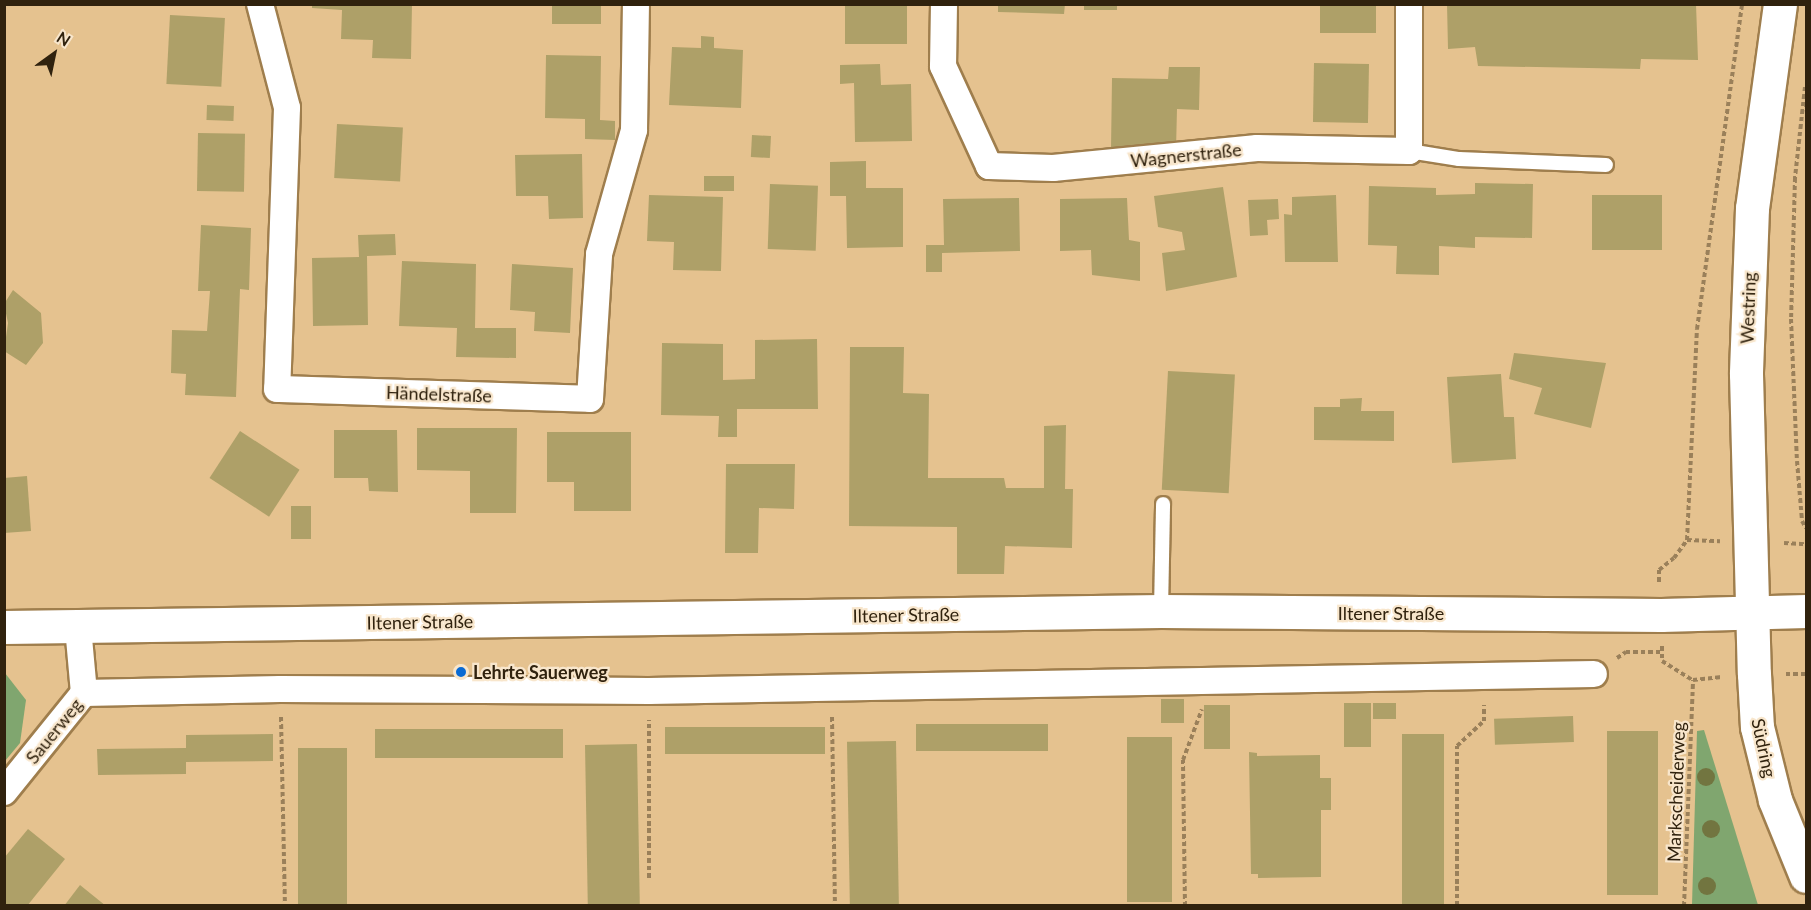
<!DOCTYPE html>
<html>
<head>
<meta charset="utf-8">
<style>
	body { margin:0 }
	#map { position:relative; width:1811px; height:910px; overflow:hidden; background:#e5c28f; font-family:Lato,sans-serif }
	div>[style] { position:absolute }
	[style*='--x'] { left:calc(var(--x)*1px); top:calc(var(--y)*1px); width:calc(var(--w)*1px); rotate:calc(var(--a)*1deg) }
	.green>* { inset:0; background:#80a66f }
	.building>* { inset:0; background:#aea068; transform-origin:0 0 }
	.path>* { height:4px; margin-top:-2px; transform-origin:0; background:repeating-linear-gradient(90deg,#9a805a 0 4.5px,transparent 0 7.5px) }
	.roads { filter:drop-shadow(2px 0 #9f7e4d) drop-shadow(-2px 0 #9f7e4d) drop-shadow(0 2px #9f7e4d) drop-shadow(0 -2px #9f7e4d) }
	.service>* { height:14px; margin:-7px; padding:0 7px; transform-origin:7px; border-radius:7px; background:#fff }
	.minor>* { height:26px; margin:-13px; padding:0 13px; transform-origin:13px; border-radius:13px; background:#fff }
	.tertiary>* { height:33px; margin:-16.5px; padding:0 16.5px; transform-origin:16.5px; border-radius:16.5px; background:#fff }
	.trees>* { width:18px; height:18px; margin:-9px; border-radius:50%; background:#727540 }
	.dots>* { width:16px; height:16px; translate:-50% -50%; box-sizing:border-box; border:3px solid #f8e6cc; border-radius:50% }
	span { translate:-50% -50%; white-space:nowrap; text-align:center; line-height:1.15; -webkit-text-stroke:4.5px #f8e6cc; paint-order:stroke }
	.street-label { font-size:18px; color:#30220e }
	.poi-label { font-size:18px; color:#30220e; font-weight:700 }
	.left { translate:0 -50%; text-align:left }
	.frame { position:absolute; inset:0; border:6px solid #30220e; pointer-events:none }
	.north { position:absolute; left:24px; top:24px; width:60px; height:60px; -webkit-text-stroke:4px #f8e6cc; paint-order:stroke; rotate:33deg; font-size:16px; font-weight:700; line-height:24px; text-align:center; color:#30220e }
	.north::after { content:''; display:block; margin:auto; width:21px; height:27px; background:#30220e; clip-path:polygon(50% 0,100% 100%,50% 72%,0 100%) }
</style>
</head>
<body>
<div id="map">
	<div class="green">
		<div style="clip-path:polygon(5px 673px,26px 700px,20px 743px,5px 761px)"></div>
		<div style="clip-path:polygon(1704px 730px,1758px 905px,1692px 905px,1697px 731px)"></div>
	</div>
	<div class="building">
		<div style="clip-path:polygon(312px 4px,412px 4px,411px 59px,372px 58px,373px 40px,341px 39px,342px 10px,312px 8px)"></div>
		<div style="left:552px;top:4px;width:49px;height:20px"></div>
		<div style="left:845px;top:4px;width:62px;height:40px"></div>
		<div style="clip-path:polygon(998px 4px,1065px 4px,1064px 14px,998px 12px)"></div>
		<div style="left:1084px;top:4px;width:33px;height:6px"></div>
		<div style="left:1320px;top:4px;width:56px;height:29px"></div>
		<div style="clip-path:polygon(1447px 4px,1696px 4px,1698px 60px,1641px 59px,1640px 69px,1478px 66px,1475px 47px,1448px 49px)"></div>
		<div style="left:170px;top:15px;width:55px;height:69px;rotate:3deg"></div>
		<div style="clip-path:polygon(701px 36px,714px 37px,714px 48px,743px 50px,741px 108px,669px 105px,672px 47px,701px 48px)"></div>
		<div style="clip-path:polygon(546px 55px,601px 56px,600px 120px,615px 121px,615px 140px,585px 139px,585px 119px,545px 118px)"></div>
		<div style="left:1314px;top:63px;width:55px;height:59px;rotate:1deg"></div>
		<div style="clip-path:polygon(880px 64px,881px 85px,911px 84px,912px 141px,855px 142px,854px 83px,840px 84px,840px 65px)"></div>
		<div style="clip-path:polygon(1169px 67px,1200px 67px,1199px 110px,1177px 109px,1176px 150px,1111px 149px,1112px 78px,1168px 79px)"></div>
		<div style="left:207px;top:105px;width:27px;height:15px;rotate:2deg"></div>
		<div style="left:337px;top:124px;width:66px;height:54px;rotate:3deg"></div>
		<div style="left:198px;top:133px;width:47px;height:58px;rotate:1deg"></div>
		<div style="left:752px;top:135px;width:19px;height:22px;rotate:3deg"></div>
		<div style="clip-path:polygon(582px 154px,583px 218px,549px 219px,548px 196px,516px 196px,515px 155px)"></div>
		<div style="clip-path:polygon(866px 161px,866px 188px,903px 188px,903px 247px,847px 248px,846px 196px,830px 196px,830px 162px)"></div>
		<div style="left:704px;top:176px;width:30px;height:15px"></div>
		<div style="clip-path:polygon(1475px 183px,1533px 184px,1532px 238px,1475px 237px,1475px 248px,1439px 246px,1439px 275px,1396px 274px,1397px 246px,1368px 245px,1369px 186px,1436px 188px,1436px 195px,1475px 194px)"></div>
		<div style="left:770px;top:184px;width:48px;height:65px;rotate:2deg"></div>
		<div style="clip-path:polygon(1223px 187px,1237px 277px,1166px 291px,1162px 253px,1185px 250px,1182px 232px,1158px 227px,1154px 196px)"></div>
		<div style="clip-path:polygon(649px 195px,723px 197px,721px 271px,673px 270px,674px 242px,647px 241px)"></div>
		<div style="clip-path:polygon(1336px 195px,1338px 262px,1285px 262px,1284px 214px,1292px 215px,1292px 197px)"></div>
		<div style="left:1592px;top:195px;width:70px;height:55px"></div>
		<div style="clip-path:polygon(1019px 198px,1020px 251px,942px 253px,942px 272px,926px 272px,926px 245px,944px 245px,943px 199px)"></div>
		<div style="clip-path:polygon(1127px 198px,1129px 240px,1140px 242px,1140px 281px,1092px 275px,1091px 250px,1060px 251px,1060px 199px)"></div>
		<div style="clip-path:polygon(1278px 199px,1279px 219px,1267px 220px,1268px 235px,1250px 236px,1248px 200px)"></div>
		<div style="clip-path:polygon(201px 225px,251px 228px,249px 290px,240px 289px,236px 397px,185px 395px,186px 374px,171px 373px,172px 330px,207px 331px,210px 291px,198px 291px)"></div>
		<div style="clip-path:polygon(395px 234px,396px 255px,367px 256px,368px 325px,313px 326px,312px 258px,359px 257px,358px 235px)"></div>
		<div style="clip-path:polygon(402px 261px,476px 264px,475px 328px,516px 328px,516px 358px,456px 357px,457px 328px,399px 326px)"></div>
		<div style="clip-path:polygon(512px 264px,573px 268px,570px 333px,534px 331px,535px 312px,510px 310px)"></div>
		<div style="clip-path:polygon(13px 290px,41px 313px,43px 343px,26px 365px,4px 351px,8px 323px,4px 304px)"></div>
		<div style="clip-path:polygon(817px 339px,818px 409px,737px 409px,737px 437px,718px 437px,719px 416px,661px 415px,662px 343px,723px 344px,723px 380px,755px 379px,755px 340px)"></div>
		<div style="clip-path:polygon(850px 347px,904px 347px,903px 393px,929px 394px,928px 478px,1004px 478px,1006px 488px,1044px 488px,1044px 426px,1066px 425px,1065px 489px,1073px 489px,1072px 548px,1005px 546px,1004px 574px,957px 574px,957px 527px,849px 526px)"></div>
		<div style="clip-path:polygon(1514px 353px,1606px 363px,1591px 428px,1534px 414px,1542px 388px,1509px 379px)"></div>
		<div style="left:1168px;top:371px;width:67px;height:119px;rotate:3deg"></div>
		<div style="clip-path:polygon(1501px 374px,1504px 417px,1514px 417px,1516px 459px,1452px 463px,1447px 377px)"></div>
		<div style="clip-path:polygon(1362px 398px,1361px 411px,1394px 411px,1394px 441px,1314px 440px,1314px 407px,1340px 407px,1340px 399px)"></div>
		<div style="clip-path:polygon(417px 428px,517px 428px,516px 513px,470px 513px,470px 471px,417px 470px)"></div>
		<div style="clip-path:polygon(334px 430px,397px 430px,398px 492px,369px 491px,368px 478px,334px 478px)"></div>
		<div style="left:240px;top:431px;width:71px;height:56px;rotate:33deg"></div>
		<div style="clip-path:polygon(547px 432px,631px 432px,631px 511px,574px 511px,574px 482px,547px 482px)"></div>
		<div style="clip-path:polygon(726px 464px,795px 464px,794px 509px,759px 508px,758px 553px,725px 553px)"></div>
		<div style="clip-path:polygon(27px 476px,31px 531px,4px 533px,4px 478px)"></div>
		<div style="left:291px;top:506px;width:20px;height:33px"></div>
		<div style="left:1161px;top:699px;width:23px;height:24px"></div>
		<div style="left:1344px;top:703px;width:27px;height:44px"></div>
		<div style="left:1373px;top:703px;width:23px;height:16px"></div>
		<div style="left:1204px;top:705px;width:26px;height:44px"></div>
		<div style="left:1573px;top:716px;width:26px;height:79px;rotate:88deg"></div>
		<div style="left:1048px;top:724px;width:27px;height:132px;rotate:90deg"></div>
		<div style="left:825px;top:727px;width:27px;height:160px;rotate:90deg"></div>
		<div style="left:563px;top:729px;width:29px;height:188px;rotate:90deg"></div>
		<div style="left:1607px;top:731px;width:51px;height:164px"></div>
		<div style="clip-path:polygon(273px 734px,273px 761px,186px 762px,186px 774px,98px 775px,97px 749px,186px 748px,186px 735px)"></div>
		<div style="left:1402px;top:734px;width:42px;height:172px"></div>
		<div style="left:1127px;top:737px;width:45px;height:165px"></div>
		<div style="left:896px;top:741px;width:165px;height:49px;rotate:89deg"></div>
		<div style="left:637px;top:744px;width:160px;height:52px;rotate:89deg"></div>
		<div style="left:298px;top:748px;width:49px;height:158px"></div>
		<div style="clip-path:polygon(1249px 752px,1257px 753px,1257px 756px,1320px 755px,1320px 778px,1331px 778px,1331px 810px,1321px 810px,1321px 877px,1258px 878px,1258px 874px,1251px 874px)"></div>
		<div style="clip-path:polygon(28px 829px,65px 859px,27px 906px,4px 906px,4px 858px)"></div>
		<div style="clip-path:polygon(80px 885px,106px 906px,64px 906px)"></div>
	</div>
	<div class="path">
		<div style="--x:1805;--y:87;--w:92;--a:96.3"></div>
		<div style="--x:1795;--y:178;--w:141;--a:91.6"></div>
		<div style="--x:1791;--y:319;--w:142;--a:87.6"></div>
		<div style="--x:1797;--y:461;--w:60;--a:85.2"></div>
		<div style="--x:1802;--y:521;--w:8;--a:60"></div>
		<div style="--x:1687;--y:540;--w:33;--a:2"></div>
		<div style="--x:1784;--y:543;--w:22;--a:3"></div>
		<div style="--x:1659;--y:582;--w:12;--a:-90"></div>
		<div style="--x:1659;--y:570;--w:19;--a:-39"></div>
		<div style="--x:1674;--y:558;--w:22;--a:-54"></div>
		<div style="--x:1687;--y:540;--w:211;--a:-87.3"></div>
		<div style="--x:1697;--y:329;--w:328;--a:-82.1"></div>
		<div style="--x:1662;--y:646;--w:15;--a:90"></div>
		<div style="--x:1662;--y:661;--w:36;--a:32"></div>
		<div style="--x:1693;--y:680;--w:29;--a:-6"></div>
		<div style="--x:1617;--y:658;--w:11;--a:-34"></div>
		<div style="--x:1626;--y:652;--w:36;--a:0"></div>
		<div style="--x:1786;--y:674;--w:20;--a:0"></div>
		<div style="--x:281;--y:717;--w:189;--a:88.8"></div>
		<div style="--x:832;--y:717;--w:189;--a:89.1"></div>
		<div style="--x:649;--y:878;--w:158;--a:-90"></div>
		<div style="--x:1185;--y:906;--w:146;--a:-90.8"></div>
		<div style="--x:1183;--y:760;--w:54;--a:-69.6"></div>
		<div style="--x:1457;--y:906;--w:160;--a:-90"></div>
		<div style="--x:1457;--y:746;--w:37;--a:-43"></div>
		<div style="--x:1484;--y:721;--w:16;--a:-90"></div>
		<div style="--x:1684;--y:906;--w:226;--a:-87.7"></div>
	</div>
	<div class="roads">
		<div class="service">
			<div style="--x:1409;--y:151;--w:51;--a:9.1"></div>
			<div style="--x:1459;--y:159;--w:147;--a:2.3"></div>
			<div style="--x:1161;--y:611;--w:107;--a:-88.9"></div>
		</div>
		<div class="minor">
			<div style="--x:260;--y:4;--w:107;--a:75.4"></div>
			<div style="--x:287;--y:108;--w:281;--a:92"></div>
			<div style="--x:277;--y:389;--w:313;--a:1.8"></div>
			<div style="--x:590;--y:399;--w:145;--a:-86.4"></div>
			<div style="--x:599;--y:254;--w:129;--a:-74.2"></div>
			<div style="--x:634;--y:130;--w:126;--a:-89.1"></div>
			<div style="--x:944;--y:4;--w:62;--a:90.9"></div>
			<div style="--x:943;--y:66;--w:110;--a:65.3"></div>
			<div style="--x:989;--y:166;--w:64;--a:1.8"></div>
			<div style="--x:1053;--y:168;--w:205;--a:-5.6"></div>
			<div style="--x:1257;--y:148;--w:152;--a:1.1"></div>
			<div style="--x:1409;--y:151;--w:147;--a:-90"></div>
			<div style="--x:84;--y:693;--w:196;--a:-1.2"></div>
			<div style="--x:280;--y:689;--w:369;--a:0.3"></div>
			<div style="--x:649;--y:691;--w:945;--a:-1.03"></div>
			<div style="--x:4;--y:792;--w:127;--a:-51.1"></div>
			<div style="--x:84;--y:693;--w:66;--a:-95.2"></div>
		</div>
		<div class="tertiary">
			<div style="--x:1780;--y:4;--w:206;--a:97.8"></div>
			<div style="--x:1752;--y:208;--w:166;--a:92.1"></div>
			<div style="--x:1746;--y:374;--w:300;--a:88.5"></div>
			<div style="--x:1754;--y:674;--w:53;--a:86.8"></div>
			<div style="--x:1757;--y:727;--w:75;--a:76.1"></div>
			<div style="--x:1775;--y:800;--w:82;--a:67.8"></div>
			<div style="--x:4;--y:627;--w:1157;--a:-0.79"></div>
			<div style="--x:1161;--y:611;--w:500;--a:0.46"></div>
			<div style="--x:1661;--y:615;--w:145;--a:-1.6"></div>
		</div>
	</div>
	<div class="trees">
		<div style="left:1706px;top:777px"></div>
		<div style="left:1711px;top:829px"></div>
		<div style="left:1707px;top:886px"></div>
	</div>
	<div class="dots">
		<div style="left:461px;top:672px;background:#096ad3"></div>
	</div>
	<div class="street-label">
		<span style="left:1186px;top:155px;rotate:-6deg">Wagnerstraße</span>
		<span style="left:1748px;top:308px;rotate:-88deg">Westring</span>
		<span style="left:439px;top:394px;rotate:2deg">Händelstraße</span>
		<span style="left:1391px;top:613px">Iltener Straße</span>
		<span style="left:906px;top:615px;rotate:-1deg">Iltener Straße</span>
		<span style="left:420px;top:622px;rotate:-1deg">Iltener Straße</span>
		<span style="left:54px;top:731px;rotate:-51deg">Sauerweg</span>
		<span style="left:1764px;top:748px;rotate:78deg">Südring</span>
		<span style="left:1676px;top:792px;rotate:-88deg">Markscheiderweg</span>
	</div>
	<div class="poi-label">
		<span class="left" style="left:473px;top:672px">Lehrte Sauerweg</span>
	</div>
	<div class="frame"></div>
	<div class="north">N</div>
</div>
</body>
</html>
